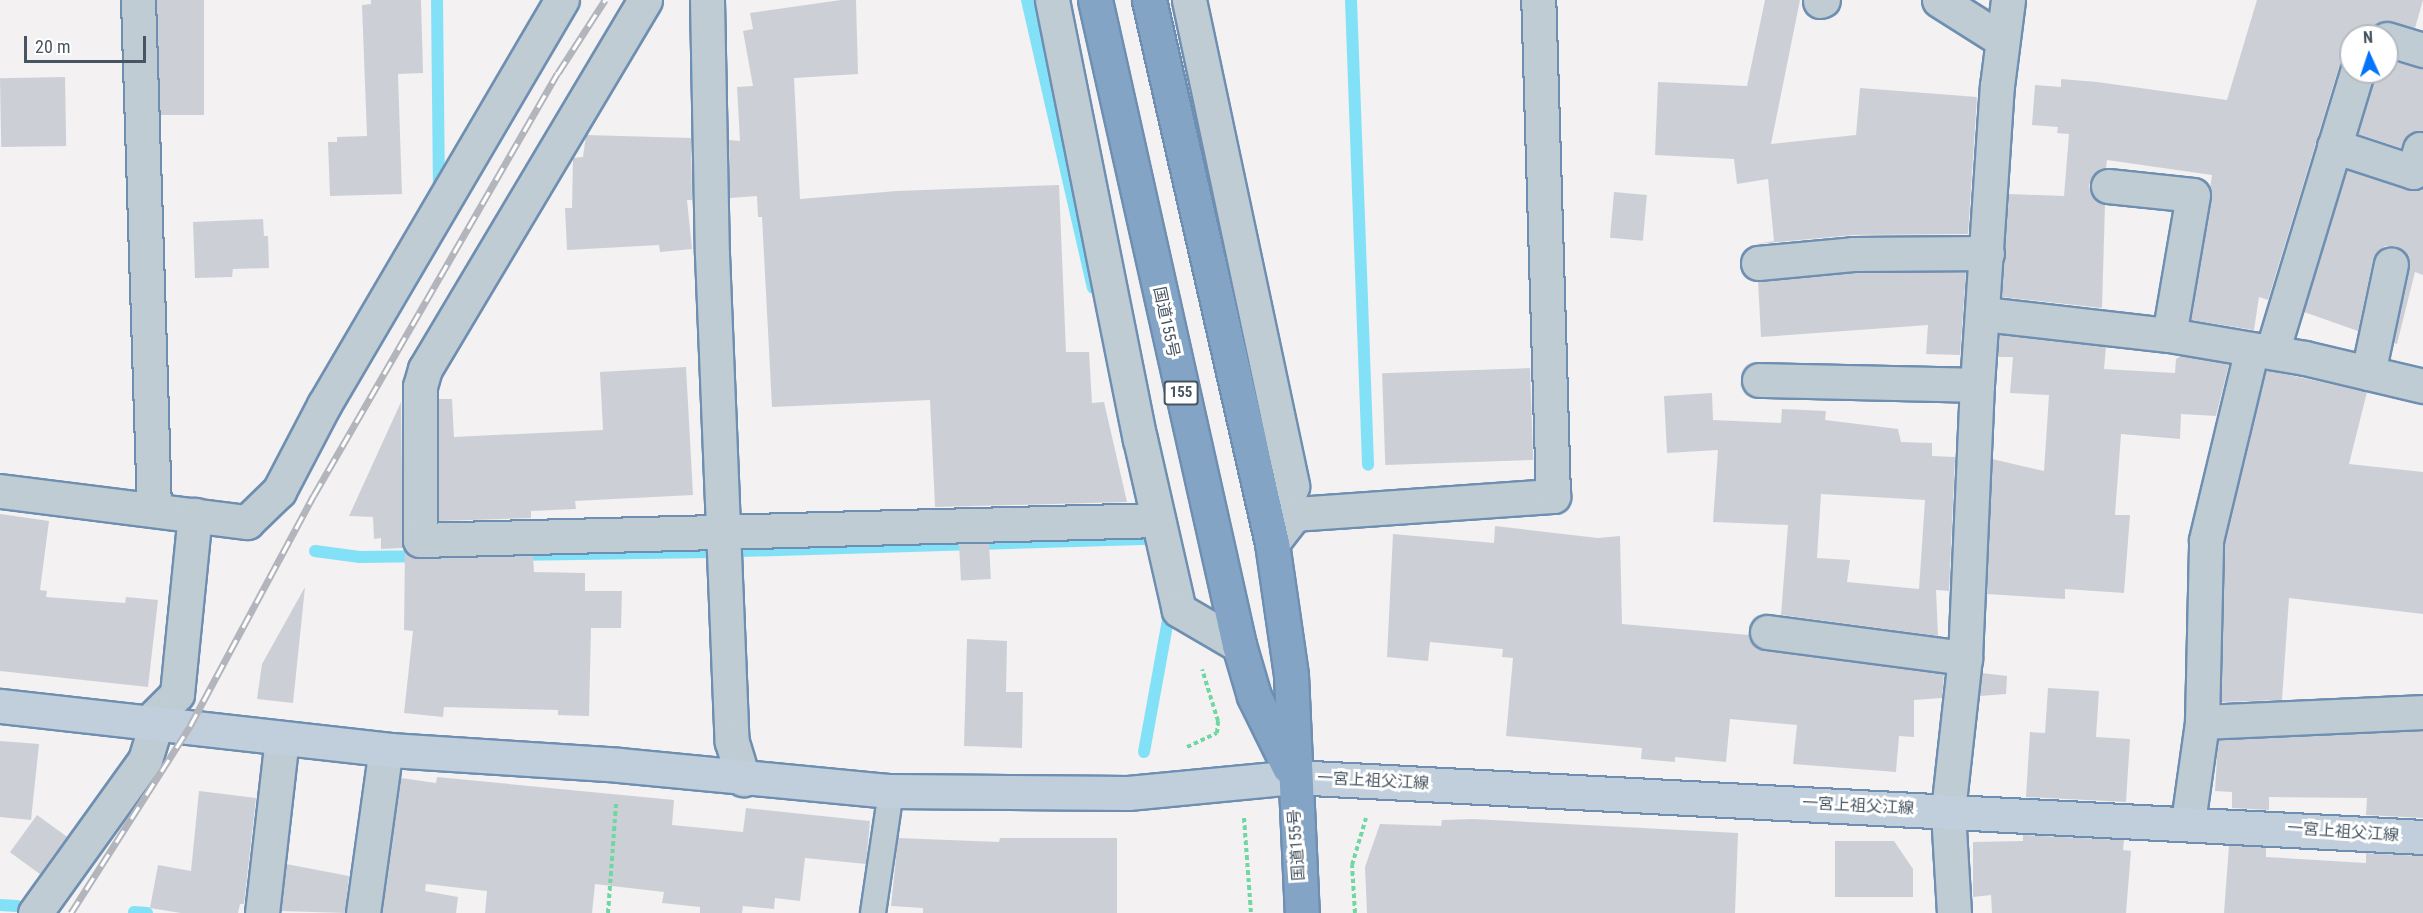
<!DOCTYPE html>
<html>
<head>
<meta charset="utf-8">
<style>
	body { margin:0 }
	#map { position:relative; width:2423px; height:913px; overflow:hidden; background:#f3f1f1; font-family:"Roboto Condensed","Noto Sans JP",sans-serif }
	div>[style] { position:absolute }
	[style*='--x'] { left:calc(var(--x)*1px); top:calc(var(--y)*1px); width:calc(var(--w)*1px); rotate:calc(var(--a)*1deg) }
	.stream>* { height:12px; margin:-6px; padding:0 6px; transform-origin:6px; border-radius:6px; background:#83e1f7 }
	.building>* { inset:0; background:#ccd0d6; transform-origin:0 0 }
	.path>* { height:4px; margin-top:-2px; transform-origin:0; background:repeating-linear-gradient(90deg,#6fd7a2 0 4.5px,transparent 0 7.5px) }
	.roads { filter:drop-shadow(2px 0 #6e8fb1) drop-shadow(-2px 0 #6e8fb1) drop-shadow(0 2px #6e8fb1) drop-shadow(0 -2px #6e8fb1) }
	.lane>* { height:24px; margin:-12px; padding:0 12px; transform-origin:12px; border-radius:12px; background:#c0ccd4 }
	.street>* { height:33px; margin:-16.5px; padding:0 16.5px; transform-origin:16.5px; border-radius:16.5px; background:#c0ccd4 }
	.secondary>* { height:33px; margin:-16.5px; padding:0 16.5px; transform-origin:16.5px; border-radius:16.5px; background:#c1cfdc }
	.highway>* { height:33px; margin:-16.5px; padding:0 16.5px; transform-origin:16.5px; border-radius:16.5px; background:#83a4c5 }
	.rail>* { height:7px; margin-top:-3.5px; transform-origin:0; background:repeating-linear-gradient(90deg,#fff 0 14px,#b2b6bc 0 28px); box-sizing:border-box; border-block:2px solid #b2b6bc }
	span { translate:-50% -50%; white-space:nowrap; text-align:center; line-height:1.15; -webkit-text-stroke:6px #fff; paint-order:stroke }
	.shield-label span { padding:2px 4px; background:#fff; border:2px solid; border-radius:4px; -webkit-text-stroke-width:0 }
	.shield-label { font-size:15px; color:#465561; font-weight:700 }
	.street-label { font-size:16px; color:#465561 }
	.north { position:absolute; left:2339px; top:24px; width:60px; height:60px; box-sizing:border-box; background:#fff; border:2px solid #b5bbc0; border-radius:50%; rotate:357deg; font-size:16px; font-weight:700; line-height:24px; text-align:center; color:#465561 }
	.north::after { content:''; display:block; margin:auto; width:21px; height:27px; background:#0374fb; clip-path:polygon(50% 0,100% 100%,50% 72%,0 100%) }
	.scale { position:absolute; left:24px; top:36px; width:122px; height:27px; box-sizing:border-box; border:3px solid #465561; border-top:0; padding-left:8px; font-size:18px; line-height:21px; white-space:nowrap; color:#465561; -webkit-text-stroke:4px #fff; paint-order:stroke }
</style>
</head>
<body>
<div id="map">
	<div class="stream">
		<div style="--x:437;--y:0;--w:190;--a:89.4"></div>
		<div style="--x:1027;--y:0;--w:295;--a:77.1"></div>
		<div style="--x:1351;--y:0;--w:465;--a:87.9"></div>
		<div style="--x:315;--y:551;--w:45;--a:7.6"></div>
		<div style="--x:360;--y:557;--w:351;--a:-0.8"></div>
		<div style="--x:741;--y:551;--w:410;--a:-1.7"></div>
		<div style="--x:1151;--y:539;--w:8;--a:76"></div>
		<div style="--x:1144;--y:752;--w:134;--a:-79.7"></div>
		<div style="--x:1168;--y:620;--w:14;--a:-102"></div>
		<div style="--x:0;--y:905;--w:17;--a:3"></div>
		<div style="--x:134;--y:912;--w:13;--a:4"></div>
	</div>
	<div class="building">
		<div style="left:157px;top:0;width:47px;height:115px"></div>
		<div style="clip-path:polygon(371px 0,421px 0,423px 73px,398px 74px,402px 194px,330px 196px,328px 142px,337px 142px,337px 137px,367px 136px,362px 5px,371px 4px)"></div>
		<div style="clip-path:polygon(841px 0,856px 0,858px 74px,794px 78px,800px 199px,897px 191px,1059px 185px,1066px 352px,1089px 352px,1092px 403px,1104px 402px,1127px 502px,935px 507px,930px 400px,772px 407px,762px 217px,758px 217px,757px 196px,730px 198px,729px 140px,740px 141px,737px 87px,753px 86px,743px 31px,753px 29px,750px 13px)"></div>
		<div style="clip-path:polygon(1765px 0,1800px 0,1771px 144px,1856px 135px,1860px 88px,1977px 97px,1968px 234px,1853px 235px,1756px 244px,1774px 241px,1768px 179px,1737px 184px,1734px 159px,1655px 155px,1658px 82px,1747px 86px)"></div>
		<div style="clip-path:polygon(2257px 0,2423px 0,2415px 28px,2383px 21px,2374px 26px,2369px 36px,2351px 36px,2351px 55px,2339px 67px,2268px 300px,2259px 297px,2254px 330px,2191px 320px,2212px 175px,2107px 160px,2106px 168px,2093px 175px,2089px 185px,2091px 194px,2105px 204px,2102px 308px,2002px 297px,2009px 194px,2064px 196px,2069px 134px,2057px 133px,2058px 127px,2032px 125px,2035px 85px,2061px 87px,2061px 79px,2097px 82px,2227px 100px)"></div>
		<div style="clip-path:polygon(2387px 59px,2423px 70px,2423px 131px,2408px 135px,2401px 148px,2358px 134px,2375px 72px,2387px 72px)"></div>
		<div style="left:65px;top:77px;width:69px;height:65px;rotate:89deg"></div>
		<div style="clip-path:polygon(586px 135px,691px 138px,692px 200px,687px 200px,692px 249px,660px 252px,659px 245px,567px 250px,565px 208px,572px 208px,573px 158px,583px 157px)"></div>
		<div style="clip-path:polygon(2347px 170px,2407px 190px,2423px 187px,2423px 275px,2415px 272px,2397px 344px,2394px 343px,2409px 267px,2404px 250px,2395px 246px,2385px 246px,2373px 260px,2358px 331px,2304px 312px)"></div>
		<div style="left:1614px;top:192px;width:33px;height:46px;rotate:5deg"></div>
		<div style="clip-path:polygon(263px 219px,264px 236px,268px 236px,269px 268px,233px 269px,232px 277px,195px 278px,193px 222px)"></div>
		<div style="clip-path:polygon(1966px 272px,1960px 355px,1926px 354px,1928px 325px,1761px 337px,1758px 281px,1854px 273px)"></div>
		<div style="clip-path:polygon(1999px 335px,2106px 347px,2104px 369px,2175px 373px,2176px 359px,2181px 356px,2229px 364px,2216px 416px,2181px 414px,2180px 439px,2121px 434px,2115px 515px,2130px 515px,2124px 593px,2065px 589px,2065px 599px,1987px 594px,1992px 459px,2044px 471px,2049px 395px,2010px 393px,2013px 357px,1998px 357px)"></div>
		<div style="clip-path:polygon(686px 367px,693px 495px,575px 501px,576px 509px,531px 511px,531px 518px,439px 521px,439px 399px,452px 399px,454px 437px,603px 430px,600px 372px)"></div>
		<div style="left:1530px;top:368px;width:92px;height:148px;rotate:88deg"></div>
		<div style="clip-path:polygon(2266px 370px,2367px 392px,2349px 464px,2423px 472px,2423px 614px,2289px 598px,2282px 700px,2221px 702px,2225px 542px)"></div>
		<div style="clip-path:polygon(evenodd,1712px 393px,1713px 420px,1781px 423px,1782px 409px,1826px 411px,1825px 420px,1898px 429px,1901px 442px,1932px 443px,1932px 456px,1955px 457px,1949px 591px,1936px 590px,1938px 636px,1781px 615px,1788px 525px,1713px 522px,1718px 450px,1667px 453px,1664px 396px,1712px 393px,1821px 494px,1925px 500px,1919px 589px,1847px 582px,1850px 560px,1817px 558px,1821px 494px)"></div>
		<div style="clip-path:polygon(401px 402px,403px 548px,381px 549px,381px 538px,374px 539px,373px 517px,349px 516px)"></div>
		<div style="clip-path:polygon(0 514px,49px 521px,40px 590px,47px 591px,46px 597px,125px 603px,126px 597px,158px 600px,148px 687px,0 671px)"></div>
		<div style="clip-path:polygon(1495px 526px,1598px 538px,1620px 536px,1622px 624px,1749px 635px,1755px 646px,1765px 651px,1944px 674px,1942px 698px,1914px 700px,1914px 737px,1899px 736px,1896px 772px,1793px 764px,1797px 725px,1730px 719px,1726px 762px,1675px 757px,1675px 762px,1641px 759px,1642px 748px,1506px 736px,1513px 658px,1502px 657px,1503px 649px,1430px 642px,1428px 661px,1387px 657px,1393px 534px,1494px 543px)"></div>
		<div style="left:989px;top:543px;width:36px;height:30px;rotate:87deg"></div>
		<div style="clip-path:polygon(405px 551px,421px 559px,533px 556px,534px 572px,585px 573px,585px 591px,622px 591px,621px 628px,591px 628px,589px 716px,558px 715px,558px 710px,444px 707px,443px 717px,404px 713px,413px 631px,404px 630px)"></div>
		<div style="clip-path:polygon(305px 587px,293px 703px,257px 699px,262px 664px)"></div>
		<div style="clip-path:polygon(967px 639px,1007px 641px,1006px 692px,1023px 692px,1022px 748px,964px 746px)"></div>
		<div style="clip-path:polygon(1982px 673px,2007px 676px,2006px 694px,1980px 696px)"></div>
		<div style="clip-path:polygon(2048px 688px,2099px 691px,2096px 737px,2130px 739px,2126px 802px,2026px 797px,2030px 732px,2045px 733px)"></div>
		<div style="clip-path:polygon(2423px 731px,2423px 818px,2366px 815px,2367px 798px,2269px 797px,2269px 810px,2232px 808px,2232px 792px,2215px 791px,2218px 740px)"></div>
		<div style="clip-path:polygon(0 741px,39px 744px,31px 820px,0 817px)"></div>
		<div style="clip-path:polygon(437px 777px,674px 800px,672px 825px,743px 832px,746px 808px,870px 821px,866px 864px,805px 858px,800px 901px,775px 898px,774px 909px,743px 906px,742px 913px,700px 913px,700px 907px,662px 903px,664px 892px,595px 884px,592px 913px,485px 913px,487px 891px,426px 884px,425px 891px,458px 897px,456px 913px,382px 913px,401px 778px,436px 783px)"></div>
		<div style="clip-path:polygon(199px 791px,256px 798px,244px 904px,240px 904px,238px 913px,181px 913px,150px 908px,158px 865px,191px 871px)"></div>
		<div style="left:37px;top:815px;width:37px;height:46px;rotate:36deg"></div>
		<div style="clip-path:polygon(1473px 819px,1738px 833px,1735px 913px,1367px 913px,1365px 867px,1380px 824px,1441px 826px,1442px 820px)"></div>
		<div style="clip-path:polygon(2023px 835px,2124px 840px,2123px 850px,2131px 851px,2126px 913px,1992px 913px,1991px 895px,1973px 897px,1973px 842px,2023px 841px)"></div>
		<div style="clip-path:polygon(898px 838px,999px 842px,1000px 838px,1117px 838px,1117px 913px,923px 913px,923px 908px,891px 906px)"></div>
		<div style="clip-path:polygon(1835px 841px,1894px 841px,1913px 869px,1913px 897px,1835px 897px)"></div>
		<div style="clip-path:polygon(2229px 845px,2266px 847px,2266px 857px,2366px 863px,2366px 853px,2423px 856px,2423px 913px,2224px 913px)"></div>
		<div style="clip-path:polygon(286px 864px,349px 876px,345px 913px,281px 911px)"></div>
	</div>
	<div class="path">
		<div style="--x:1187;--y:747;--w:33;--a:-25"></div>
		<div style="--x:1217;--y:733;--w:12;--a:-85"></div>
		<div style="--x:1218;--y:721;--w:54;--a:-107.1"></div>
		<div style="--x:1244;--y:818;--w:95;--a:85.8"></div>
		<div style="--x:608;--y:913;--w:110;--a:-85.8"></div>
		<div style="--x:1355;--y:913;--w:48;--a:-93.6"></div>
		<div style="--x:1352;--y:865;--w:49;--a:-73.4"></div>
	</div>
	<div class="roads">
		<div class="lane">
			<div style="--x:873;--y:913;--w:123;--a:-81.6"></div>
		</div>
		<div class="street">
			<div style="--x:138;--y:0;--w:510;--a:88.2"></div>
			<div style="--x:645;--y:0;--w:430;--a:120.8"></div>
			<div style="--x:425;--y:369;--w:18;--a:106"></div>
			<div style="--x:420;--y:386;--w:154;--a:90"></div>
			<div style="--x:420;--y:540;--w:738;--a:-1.55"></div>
			<div style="--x:707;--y:0;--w:254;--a:88.9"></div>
			<div style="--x:712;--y:254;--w:488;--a:87.7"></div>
			<div style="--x:732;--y:742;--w:39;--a:73"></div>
			<div style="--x:1052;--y:0;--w:448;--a:78.7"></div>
			<div style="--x:1140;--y:439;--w:175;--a:77.2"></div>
			<div style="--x:1179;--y:610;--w:69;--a:30.3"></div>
			<div style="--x:1189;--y:0;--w:497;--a:78"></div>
			<div style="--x:1292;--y:486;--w:51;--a:109.5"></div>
			<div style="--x:1939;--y:0;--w:75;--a:32.4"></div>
			<div style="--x:1820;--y:1;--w:3;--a:-18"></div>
			<div style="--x:2387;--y:39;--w:38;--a:17"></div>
			<div style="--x:2334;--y:146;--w:83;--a:18.2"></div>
			<div style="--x:2413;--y:172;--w:24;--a:-73"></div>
			<div style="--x:2108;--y:186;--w:85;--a:6"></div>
			<div style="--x:2193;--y:195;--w:142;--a:99.7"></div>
			<div style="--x:1758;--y:263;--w:95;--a:-5.4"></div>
			<div style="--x:1853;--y:254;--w:134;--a:-0.4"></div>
			<div style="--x:1984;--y:314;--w:186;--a:6.5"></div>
			<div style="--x:2169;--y:335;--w:138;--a:9.6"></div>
			<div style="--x:2305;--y:358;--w:121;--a:13.3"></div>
			<div style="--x:2272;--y:352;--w:293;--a:-73.1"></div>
			<div style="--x:2368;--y:373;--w:111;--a:-78.1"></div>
			<div style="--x:1759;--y:380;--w:218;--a:1.3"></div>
			<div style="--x:0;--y:491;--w:249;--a:7.2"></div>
			<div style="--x:247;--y:522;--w:45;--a:-44.1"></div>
			<div style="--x:279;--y:491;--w:97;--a:-62.4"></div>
			<div style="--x:324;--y:405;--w:470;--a:-59.6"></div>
			<div style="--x:1272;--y:543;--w:37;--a:-52"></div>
			<div style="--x:1295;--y:514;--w:259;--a:-4"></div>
			<div style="--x:1553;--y:496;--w:496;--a:-91.7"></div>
			<div style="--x:1767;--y:632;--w:200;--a:7.5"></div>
			<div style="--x:2202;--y:722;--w:221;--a:-2.6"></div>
			<div style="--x:2188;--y:822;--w:101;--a:-82"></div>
			<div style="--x:2202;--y:722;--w:182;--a:-88.7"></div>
			<div style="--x:2206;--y:540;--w:196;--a:-76.5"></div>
			<div style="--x:35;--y:913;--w:188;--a:-54.3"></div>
			<div style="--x:145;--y:760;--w:30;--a:-73"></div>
			<div style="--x:154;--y:731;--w:11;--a:-112"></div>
			<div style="--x:150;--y:721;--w:38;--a:-45"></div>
			<div style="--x:177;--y:694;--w:180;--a:-84.3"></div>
			<div style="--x:262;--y:913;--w:169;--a:-83.5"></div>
			<div style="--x:281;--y:745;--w:9;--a:-122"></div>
			<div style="--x:363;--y:913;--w:160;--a:-82.1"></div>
			<div style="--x:385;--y:755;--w:7;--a:-45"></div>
			<div style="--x:1954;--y:913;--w:102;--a:-93.4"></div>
			<div style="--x:1948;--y:811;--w:154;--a:-83.7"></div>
			<div style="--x:1965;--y:658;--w:273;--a:-87.5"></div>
			<div style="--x:1977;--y:385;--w:300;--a:-86.2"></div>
			<div style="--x:1997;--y:86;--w:87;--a:-82.7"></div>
		</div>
		<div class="secondary">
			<div style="--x:0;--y:706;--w:392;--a:6.4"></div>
			<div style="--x:390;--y:750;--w:229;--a:3.7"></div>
			<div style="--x:619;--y:765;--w:273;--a:5.5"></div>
			<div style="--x:891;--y:791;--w:237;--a:0.5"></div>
			<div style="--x:1128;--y:793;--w:166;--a:-5.5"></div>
			<div style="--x:1293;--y:777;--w:1132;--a:3.04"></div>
		</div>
		<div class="highway">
			<div style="--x:1095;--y:0;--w:661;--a:77.41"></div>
			<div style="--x:1239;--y:645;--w:53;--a:73.6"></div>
			<div style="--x:1254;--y:696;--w:79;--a:63.8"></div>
			<div style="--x:1149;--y:0;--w:557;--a:77.24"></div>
			<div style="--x:1272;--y:543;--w:133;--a:81.8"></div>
			<div style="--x:1291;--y:675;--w:238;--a:87.4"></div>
		</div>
	</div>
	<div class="rail">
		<div style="--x:71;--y:913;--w:222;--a:-57.5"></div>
		<div style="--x:190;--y:726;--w:262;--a:-61.8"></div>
		<div style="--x:314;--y:495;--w:487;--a:-60"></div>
		<div style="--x:558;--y:73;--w:87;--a:-57.2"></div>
	</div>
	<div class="shield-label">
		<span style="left:1181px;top:393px">155</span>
	</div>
	<div class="street-label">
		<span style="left:1166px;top:322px;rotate:78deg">国道155号</span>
		<span style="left:1373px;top:781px;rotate:3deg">一宮上祖父江線</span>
		<span style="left:1858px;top:806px;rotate:3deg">一宮上祖父江線</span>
		<span style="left:2343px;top:832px;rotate:4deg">一宮上祖父江線</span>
		<span style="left:1297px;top:845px;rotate:-94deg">国道155号</span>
	</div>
	<div class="north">N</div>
	<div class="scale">20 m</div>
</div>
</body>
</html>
